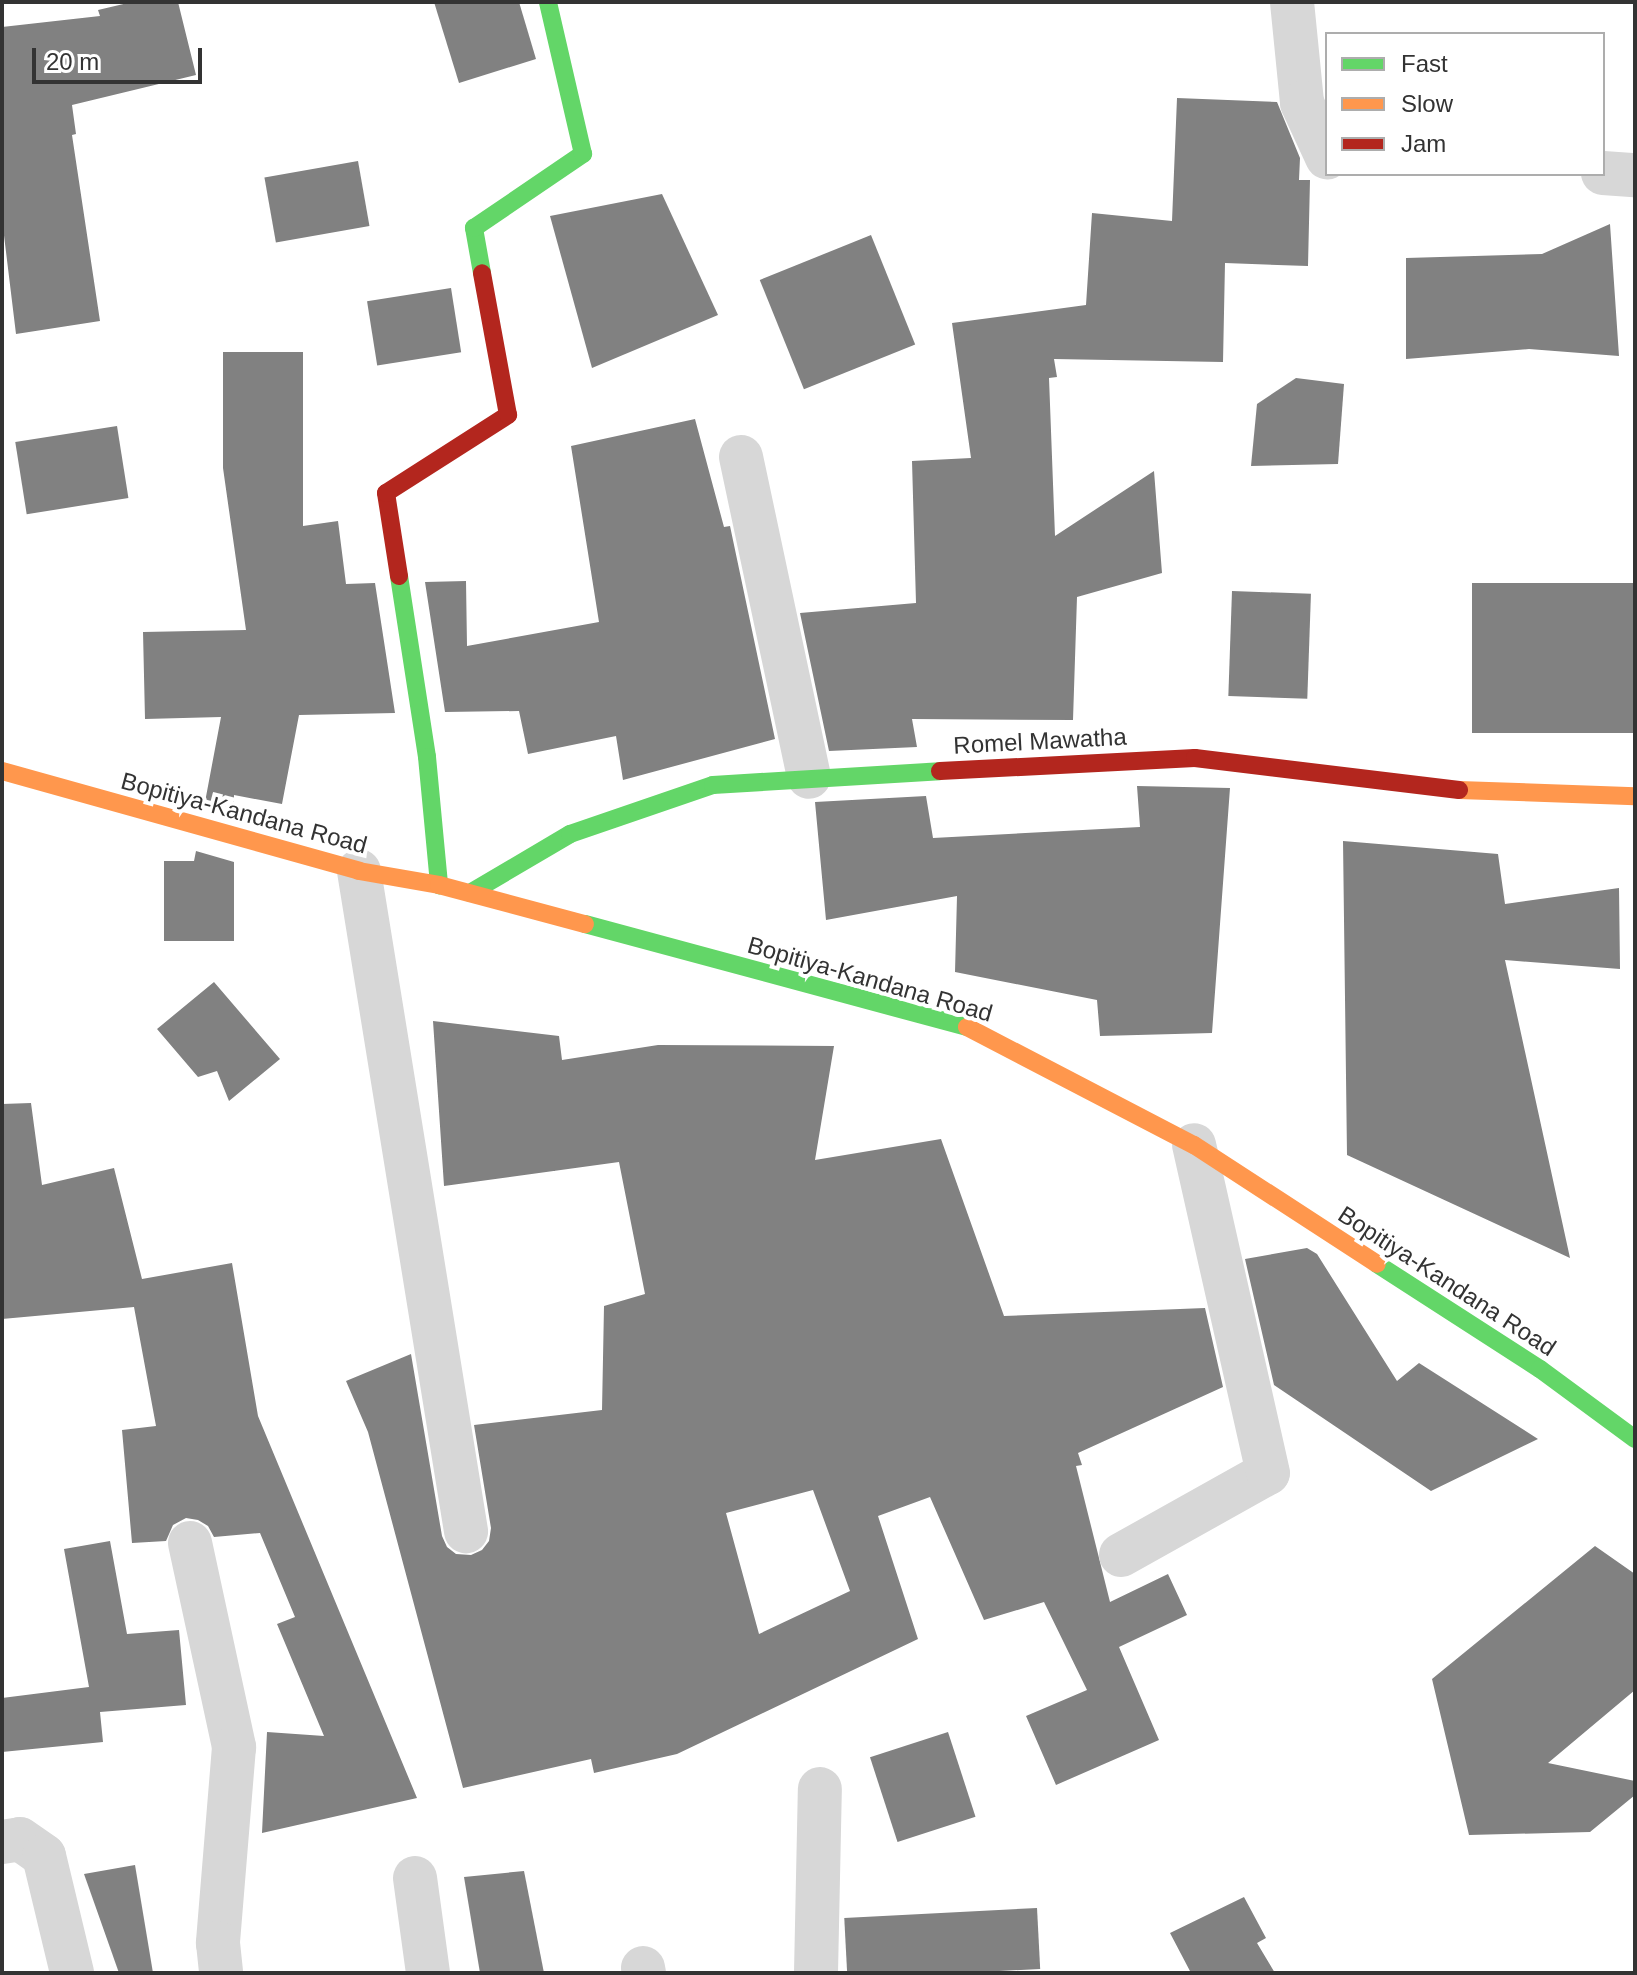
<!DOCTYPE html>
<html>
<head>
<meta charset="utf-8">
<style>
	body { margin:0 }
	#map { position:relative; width:1637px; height:1975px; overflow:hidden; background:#fff; font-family:Arial,sans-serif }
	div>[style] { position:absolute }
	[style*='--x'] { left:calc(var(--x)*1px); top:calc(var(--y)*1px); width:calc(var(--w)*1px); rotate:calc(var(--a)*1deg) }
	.building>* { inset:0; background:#818181; transform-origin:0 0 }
	.street>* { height:44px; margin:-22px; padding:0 22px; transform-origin:22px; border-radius:22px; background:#d7d7d7 }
	.fast>* { height:18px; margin:-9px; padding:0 9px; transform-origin:9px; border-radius:9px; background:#63d668 }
	.slow>* { height:18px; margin:-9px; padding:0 9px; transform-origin:9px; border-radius:9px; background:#ff974d }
	.jam>* { height:18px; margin:-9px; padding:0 9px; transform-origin:9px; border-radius:9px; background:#b3261e }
	span { translate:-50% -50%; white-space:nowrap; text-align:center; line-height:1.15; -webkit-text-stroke:8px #fff; paint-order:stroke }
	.street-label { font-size:24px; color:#333 }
	.frame { position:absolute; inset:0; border:4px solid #333; pointer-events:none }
	.legend { position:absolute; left:1325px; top:32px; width:280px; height:144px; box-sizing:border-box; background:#fff; border:2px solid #adadad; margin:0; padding:10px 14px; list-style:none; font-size:24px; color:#333 }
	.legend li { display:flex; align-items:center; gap:16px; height:40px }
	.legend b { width:40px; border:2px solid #adadad }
	.scale { position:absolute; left:32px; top:48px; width:170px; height:36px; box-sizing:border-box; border:4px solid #333; border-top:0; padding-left:10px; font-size:24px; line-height:28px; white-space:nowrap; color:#333; -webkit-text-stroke:6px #fff; paint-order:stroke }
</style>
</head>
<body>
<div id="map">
	<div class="building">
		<div style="clip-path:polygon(132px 2px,178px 2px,196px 75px,72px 105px,76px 134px,72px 135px,100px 321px,16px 334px,2px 219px,2px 27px,100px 16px,98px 10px)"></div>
		<div style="clip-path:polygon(434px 2px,519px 2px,536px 59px,459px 83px)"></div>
		<div style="clip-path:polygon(1177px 98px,1277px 102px,1300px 158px,1299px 180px,1310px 180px,1308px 266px,1225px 263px,1223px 362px,1054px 359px,1057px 377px,1049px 378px,1055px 536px,1154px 471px,1162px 573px,1077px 597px,1073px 720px,912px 719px,917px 747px,829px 751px,800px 613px,916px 603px,912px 461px,971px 458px,952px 323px,1086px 305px,1092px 213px,1172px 221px)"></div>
		<div style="left:358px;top:161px;width:66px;height:95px;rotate:80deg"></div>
		<div style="clip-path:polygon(662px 194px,718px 315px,592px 368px,550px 216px)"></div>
		<div style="clip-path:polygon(1610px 224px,1619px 356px,1529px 349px,1406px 359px,1406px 258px,1542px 254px)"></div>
		<div style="left:871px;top:235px;width:118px;height:120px;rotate:68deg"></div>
		<div style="left:451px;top:288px;width:65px;height:85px;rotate:81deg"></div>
		<div style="clip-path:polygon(223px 352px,303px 352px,303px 526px,338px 521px,346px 584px,375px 583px,395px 713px,299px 715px,282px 804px,234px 795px,234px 810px,205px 802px,221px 717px,145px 719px,143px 632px,246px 630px,223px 468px)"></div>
		<div style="clip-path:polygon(1296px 378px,1344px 384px,1338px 464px,1251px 466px,1257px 404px)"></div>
		<div style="clip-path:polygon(695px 419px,724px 527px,730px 526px,775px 739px,623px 780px,616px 736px,528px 754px,519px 711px,445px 712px,425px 582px,466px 581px,467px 646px,599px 622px,571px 446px)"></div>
		<div style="left:117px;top:426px;width:73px;height:103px;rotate:81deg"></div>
		<div style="left:1635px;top:583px;width:150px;height:163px;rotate:90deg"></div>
		<div style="left:1232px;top:591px;width:79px;height:105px;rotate:2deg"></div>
		<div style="clip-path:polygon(1137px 786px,1230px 788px,1212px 1033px,1100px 1036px,1097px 1000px,955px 972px,957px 896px,826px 920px,815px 802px,926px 796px,933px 838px,1140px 827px)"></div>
		<div style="clip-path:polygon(1343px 841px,1498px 854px,1505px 904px,1619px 888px,1620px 969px,1505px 960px,1570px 1258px,1347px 1155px)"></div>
		<div style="clip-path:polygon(196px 851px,234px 862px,234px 941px,164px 941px,164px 861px,194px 861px)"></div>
		<div style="clip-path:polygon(214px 982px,280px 1059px,229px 1101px,217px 1071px,198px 1077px,157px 1029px)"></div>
		<div style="clip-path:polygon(evenodd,433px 1021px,559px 1036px,562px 1060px,658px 1045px,834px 1046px,815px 1160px,941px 1139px,1004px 1316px,1205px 1308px,1223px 1387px,1078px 1453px,1082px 1465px,1076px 1466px,1110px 1602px,1168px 1574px,1187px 1615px,1119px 1647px,1159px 1740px,1056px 1785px,1026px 1716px,1087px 1690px,1044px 1602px,984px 1620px,930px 1497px,878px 1516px,918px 1639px,677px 1754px,594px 1773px,591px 1759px,463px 1788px,368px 1432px,346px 1381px,411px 1354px,442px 1536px,447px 1547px,456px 1554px,471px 1555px,482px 1550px,489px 1541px,491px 1528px,474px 1425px,602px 1410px,604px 1306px,645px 1294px,619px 1162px,444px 1186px,433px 1021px,813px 1490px,850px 1591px,759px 1634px,726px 1513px,813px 1490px)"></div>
		<div style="clip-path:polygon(31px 1103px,42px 1185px,114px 1168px,142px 1279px,232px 1263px,258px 1416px,417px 1798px,262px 1833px,267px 1732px,324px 1736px,277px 1624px,295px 1617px,260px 1533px,214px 1537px,208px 1526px,198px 1520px,186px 1518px,173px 1525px,166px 1541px,132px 1543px,122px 1430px,156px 1426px,134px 1307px,2px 1319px,2px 1104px)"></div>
		<div style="clip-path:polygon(1307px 1248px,1317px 1254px,1397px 1381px,1419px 1363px,1538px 1439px,1431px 1491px,1274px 1385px,1245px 1259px)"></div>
		<div style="clip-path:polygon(110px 1541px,127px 1634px,179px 1630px,186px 1705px,100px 1712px,103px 1742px,2px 1752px,2px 1698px,89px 1687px,64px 1549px)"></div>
		<div style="clip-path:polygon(1595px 1546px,1635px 1574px,1635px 1690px,1548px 1763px,1635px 1781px,1635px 1795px,1590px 1832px,1469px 1835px,1432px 1679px)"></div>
		<div style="left:948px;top:1732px;width:89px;height:82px;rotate:72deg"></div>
		<div style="clip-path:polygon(135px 1865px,153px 1973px,119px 1973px,84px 1874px)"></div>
		<div style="clip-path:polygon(524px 1871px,544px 1973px,480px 1973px,464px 1877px)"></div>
		<div style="clip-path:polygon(1244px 1897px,1266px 1938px,1257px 1943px,1275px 1973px,1191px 1973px,1170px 1933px)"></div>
		<div style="left:1037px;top:1908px;width:61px;height:193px;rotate:87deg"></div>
	</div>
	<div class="street">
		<div style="--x:1292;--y:2;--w:101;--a:84.3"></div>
		<div style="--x:1302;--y:103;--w:60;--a:65.2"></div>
		<div style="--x:1603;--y:173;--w:32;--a:4"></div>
		<div style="--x:741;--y:457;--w:327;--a:78"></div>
		<div style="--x:359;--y:871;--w:669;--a:80.79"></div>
		<div style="--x:190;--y:1543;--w:209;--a:77.8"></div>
		<div style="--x:234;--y:1747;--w:197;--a:94.7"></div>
		<div style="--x:218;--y:1943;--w:30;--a:84"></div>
		<div style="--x:1121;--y:1555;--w:168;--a:-29.2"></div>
		<div style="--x:1268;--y:1473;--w:336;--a:-102.7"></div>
		<div style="--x:2;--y:1842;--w:18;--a:-9"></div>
		<div style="--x:20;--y:1839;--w:29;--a:35"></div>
		<div style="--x:44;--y:1856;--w:120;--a:76.5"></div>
		<div style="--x:415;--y:1878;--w:96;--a:82.2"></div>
		<div style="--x:643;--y:1968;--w:5;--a:79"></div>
		<div style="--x:816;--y:1973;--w:184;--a:-88.8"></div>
	</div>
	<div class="fast">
		<div style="--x:482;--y:273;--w:46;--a:-100.1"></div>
		<div style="--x:474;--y:228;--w:132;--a:-34.2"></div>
		<div style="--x:583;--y:154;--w:156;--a:-103"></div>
		<div style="--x:399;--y:576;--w:183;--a:81.2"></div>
		<div style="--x:427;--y:757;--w:129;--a:84.6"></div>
		<div style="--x:470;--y:893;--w:116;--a:-30.5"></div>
		<div style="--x:570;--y:834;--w:151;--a:-18.9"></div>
		<div style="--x:713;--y:785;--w:227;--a:-3.5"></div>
		<div style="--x:585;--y:924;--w:396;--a:15.1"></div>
		<div style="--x:1377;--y:1264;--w:194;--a:32.8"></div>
		<div style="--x:1540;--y:1369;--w:118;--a:36.4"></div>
	</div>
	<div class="slow">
		<div style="--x:2;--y:771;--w:371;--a:15.6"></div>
		<div style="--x:359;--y:871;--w:81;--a:9.9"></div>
		<div style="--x:439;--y:885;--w:151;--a:15"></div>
		<div style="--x:1459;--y:790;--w:176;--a:2"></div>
		<div style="--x:967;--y:1027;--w:256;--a:27.5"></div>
		<div style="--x:1194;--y:1145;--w:218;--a:33"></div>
	</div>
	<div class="jam">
		<div style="--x:399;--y:576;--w:84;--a:-98.9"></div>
		<div style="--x:386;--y:493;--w:145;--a:-32.6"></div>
		<div style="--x:508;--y:415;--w:144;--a:-100.4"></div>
		<div style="--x:940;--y:771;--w:255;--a:-2.9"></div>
		<div style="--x:1195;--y:758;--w:266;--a:6.9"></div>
	</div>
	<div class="street-label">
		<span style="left:1040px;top:741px;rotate:-3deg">Romel Mawatha</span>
		<span style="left:244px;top:813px;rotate:15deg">Bopitiya-Kandana Road</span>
		<span style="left:870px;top:979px;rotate:16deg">Bopitiya-Kandana Road</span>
		<span style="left:1447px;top:1281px;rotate:33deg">Bopitiya-Kandana Road</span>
	</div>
	<div class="frame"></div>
	<ul class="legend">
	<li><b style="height:10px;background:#63d668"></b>Fast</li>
	<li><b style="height:10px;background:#ff974d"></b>Slow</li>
	<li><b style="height:10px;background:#b3261e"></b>Jam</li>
	</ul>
	<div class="scale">20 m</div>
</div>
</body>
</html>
